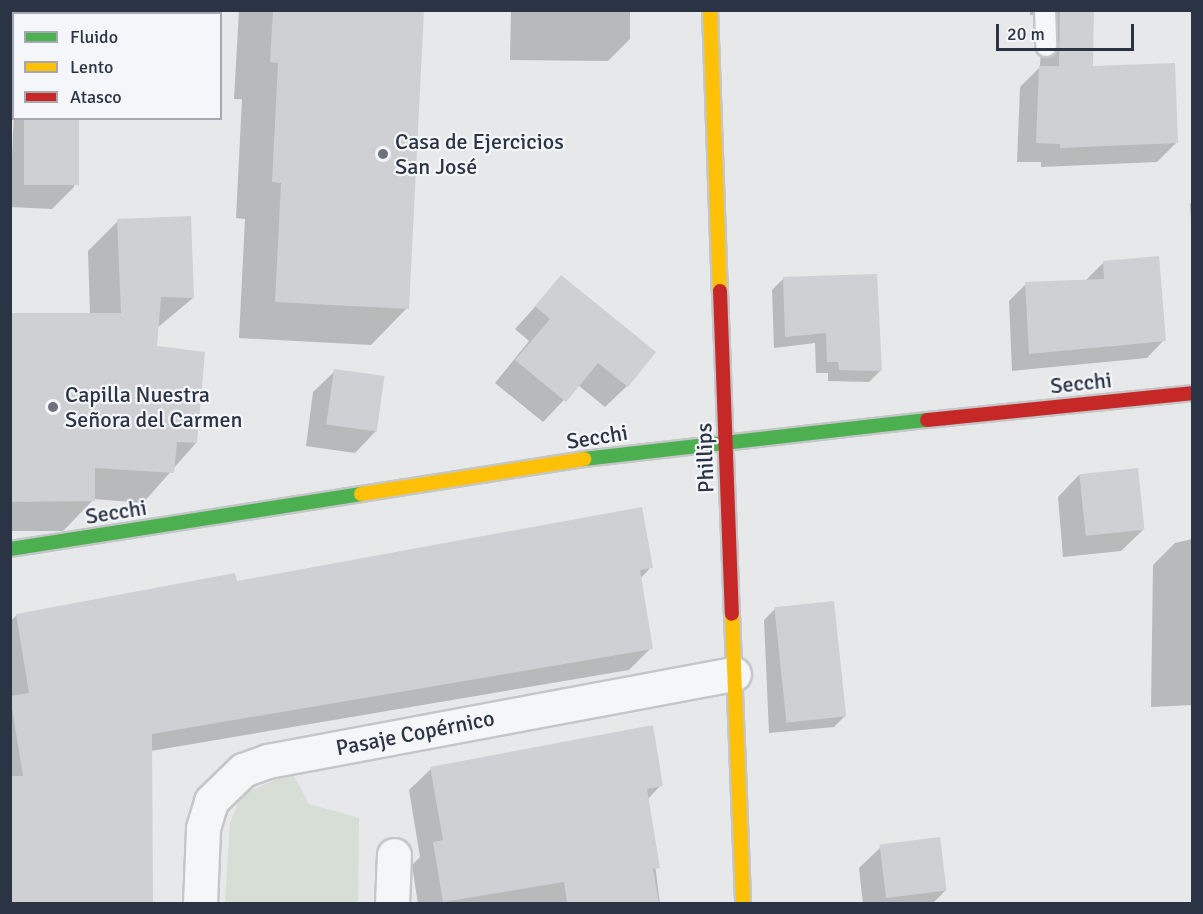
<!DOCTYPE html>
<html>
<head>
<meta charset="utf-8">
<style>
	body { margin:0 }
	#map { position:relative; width:1203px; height:914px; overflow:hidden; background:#e6e8ea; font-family:Signika,sans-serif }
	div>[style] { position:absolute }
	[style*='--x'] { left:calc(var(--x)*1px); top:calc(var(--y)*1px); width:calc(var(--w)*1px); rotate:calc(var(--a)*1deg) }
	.green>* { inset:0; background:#d6ded6 }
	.shadow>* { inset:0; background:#0003 }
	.building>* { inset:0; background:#ced0d3; transform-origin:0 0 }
	.roads { filter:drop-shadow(2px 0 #c4c6c8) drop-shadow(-2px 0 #c4c6c8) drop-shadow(0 2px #c4c6c8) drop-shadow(0 -2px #c4c6c8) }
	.lane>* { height:20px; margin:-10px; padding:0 10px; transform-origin:10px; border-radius:10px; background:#f5f6f7 }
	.street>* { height:33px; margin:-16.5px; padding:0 16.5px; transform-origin:16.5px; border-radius:16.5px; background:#f5f6f7 }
	.fast>* { height:14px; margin:-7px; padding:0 7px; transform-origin:7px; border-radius:7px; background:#4caf50 }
	.slow>* { height:14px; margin:-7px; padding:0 7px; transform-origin:7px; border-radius:7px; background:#ffc107 }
	.jam>* { height:14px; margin:-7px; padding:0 7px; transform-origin:7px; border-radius:7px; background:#c62828 }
	.dots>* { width:16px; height:16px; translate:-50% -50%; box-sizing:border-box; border:3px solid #f4f6f9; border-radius:50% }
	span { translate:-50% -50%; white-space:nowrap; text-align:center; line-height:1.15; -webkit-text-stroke:4.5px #f4f6f9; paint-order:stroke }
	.poi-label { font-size:22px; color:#2b3445 }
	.left { translate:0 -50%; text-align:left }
	.street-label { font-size:22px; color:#2b3445 }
	.frame { position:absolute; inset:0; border:12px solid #2b3445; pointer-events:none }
	.legend { position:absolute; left:12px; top:12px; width:210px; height:108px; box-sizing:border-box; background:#f4f6f9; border:2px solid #a4a8b1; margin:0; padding:8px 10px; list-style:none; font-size:18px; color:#2b3445 }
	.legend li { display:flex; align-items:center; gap:12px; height:30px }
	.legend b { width:30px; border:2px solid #a4a8b1 }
	.scale { position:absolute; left:996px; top:24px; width:138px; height:27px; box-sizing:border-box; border:3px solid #2b3445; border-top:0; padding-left:8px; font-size:18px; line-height:21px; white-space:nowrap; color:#2b3445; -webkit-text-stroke:4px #f4f6f9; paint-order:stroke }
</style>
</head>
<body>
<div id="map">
	<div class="green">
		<div style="clip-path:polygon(292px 772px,309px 804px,359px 818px,358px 903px,225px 904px,230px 823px,241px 795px)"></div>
	</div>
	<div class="shadow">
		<div style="clip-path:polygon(239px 10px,423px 10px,407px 308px,371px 345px,239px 338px,245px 219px,236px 218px,242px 99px,234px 99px)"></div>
		<div style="clip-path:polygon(511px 10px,630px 10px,630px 39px,608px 61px,510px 60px)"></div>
		<div style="clip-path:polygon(1030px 10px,1093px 10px,1092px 68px,1177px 142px,1157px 162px,1041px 167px,1041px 162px,1017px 162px,1020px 87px,1040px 67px,1042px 16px,1030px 15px)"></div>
		<div style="clip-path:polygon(14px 109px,14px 118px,77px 118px,74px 187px,52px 209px,10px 207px)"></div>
		<div style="clip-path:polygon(1192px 202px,1192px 236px,1190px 204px)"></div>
		<div style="clip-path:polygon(118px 221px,193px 298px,157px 328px,155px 347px,196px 443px,143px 503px,94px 499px,63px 531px,10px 531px,10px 314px,90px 315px,88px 251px)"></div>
		<div style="clip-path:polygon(1103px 263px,1164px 340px,1147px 358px,1012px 371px,1009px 301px,1026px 284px,1086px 280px)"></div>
		<div style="clip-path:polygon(562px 277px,627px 386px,605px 407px,578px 385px,543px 422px,495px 383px,529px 341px,515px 329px)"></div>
		<div style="clip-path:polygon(783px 279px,880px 371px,869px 382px,828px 381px,828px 373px,816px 373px,815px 343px,774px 348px,772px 290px)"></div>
		<div style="clip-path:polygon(335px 371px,376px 431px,355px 453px,306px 446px,313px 392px)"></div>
		<div style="clip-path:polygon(1079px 475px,1143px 530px,1121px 551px,1063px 557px,1058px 497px)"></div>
		<div style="clip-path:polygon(1192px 539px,1192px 705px,1151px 707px,1153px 565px,1175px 543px)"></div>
		<div style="clip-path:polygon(651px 567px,640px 579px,651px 648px,629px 670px,151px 751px,152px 904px,10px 904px,10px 621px,17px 615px,235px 582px)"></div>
		<div style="clip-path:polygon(775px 609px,845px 716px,834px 727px,769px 733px,764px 620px)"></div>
		<div style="clip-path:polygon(431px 769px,661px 785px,647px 800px,660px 904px,418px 904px,412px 865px,420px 857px,409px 790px)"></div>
		<div style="clip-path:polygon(881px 847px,946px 890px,932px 904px,863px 904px,859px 868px)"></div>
	</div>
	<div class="building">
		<div style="clip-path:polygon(273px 10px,424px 10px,409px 309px,275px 302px,281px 183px,272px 182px,278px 63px,270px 62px)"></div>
		<div style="clip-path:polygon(1060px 10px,1094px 10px,1093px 66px,1175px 63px,1178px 143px,1060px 148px,1060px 144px,1036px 143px,1039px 66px,1059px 66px)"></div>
		<div style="left:24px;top:118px;width:55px;height:67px"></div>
		<div style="clip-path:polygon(191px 216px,194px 298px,161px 297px,157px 346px,205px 352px,197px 443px,177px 442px,174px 473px,95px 468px,95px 501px,10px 502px,10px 313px,121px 313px,117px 219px)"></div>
		<div style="clip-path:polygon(1159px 256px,1166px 341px,1029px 354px,1025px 282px,1104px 279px,1103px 261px)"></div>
		<div style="clip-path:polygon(877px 274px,882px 371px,839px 370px,838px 362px,827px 362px,826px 333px,785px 337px,783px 277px)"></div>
		<div style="clip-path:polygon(561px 275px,656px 352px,628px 387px,598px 363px,566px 402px,515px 360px,550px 319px,535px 306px)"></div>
		<div style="left:334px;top:369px;width:51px;height:56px;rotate:8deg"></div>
		<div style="left:1138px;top:468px;width:62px;height:59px;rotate:84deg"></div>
		<div style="clip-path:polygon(642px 507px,653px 568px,640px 570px,653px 649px,152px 734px,153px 903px,11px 903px,10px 776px,23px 776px,10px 696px,29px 693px,16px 614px,235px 573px,237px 581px)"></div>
		<div style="left:834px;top:601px;width:116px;height:60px;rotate:84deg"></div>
		<div style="clip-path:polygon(653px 725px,663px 786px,647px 789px,660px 868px,653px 869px,659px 903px,567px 903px,564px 882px,443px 902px,433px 842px,443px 840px,430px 767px)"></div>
		<div style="left:940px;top:837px;width:54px;height:61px;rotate:83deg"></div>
	</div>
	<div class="roads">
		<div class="lane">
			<div style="--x:1045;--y:10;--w:36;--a:88"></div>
		</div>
		<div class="street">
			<div style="--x:200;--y:904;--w:76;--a:-87.7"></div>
			<div style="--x:203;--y:828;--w:28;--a:-73"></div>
			<div style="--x:211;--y:801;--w:45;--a:-44.1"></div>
			<div style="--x:243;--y:770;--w:27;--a:-20"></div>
			<div style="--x:268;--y:761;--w:474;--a:-10.6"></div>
			<div style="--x:392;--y:904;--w:49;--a:-87.7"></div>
		</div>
		<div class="fast">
			<div style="--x:584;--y:459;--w:345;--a:-6.5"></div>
			<div style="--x:10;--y:549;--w:355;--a:-8.9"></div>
		</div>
		<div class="slow">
			<div style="--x:710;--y:10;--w:281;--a:88"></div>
			<div style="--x:361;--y:494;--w:226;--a:-8.9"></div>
			<div style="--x:732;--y:614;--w:290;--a:87.8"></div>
		</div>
		<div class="jam">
			<div style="--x:720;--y:291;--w:323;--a:87.9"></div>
			<div style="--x:927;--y:420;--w:266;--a:-5.8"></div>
		</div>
	</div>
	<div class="dots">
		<div style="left:383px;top:154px;background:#6c737f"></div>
		<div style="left:53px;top:407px;background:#6c737f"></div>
	</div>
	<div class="poi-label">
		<span class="left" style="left:395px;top:154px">Casa de Ejercicios<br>San José</span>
		<span class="left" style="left:65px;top:407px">Capilla Nuestra<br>Señora del Carmen</span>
	</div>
	<div class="street-label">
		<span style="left:1081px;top:383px;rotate:-6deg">Secchi</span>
		<span style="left:597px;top:437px;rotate:-9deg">Secchi</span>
		<span style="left:705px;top:458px;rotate:-92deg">Phillips</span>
		<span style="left:116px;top:512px;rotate:-9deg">Secchi</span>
		<span style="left:415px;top:733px;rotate:-11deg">Pasaje Copérnico</span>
	</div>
	<div class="frame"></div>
	<ul class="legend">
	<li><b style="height:8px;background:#4caf50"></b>Fluido</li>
	<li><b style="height:8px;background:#ffc107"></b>Lento</li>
	<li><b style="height:8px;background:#c62828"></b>Atasco</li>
	</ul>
	<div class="scale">20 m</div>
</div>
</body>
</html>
